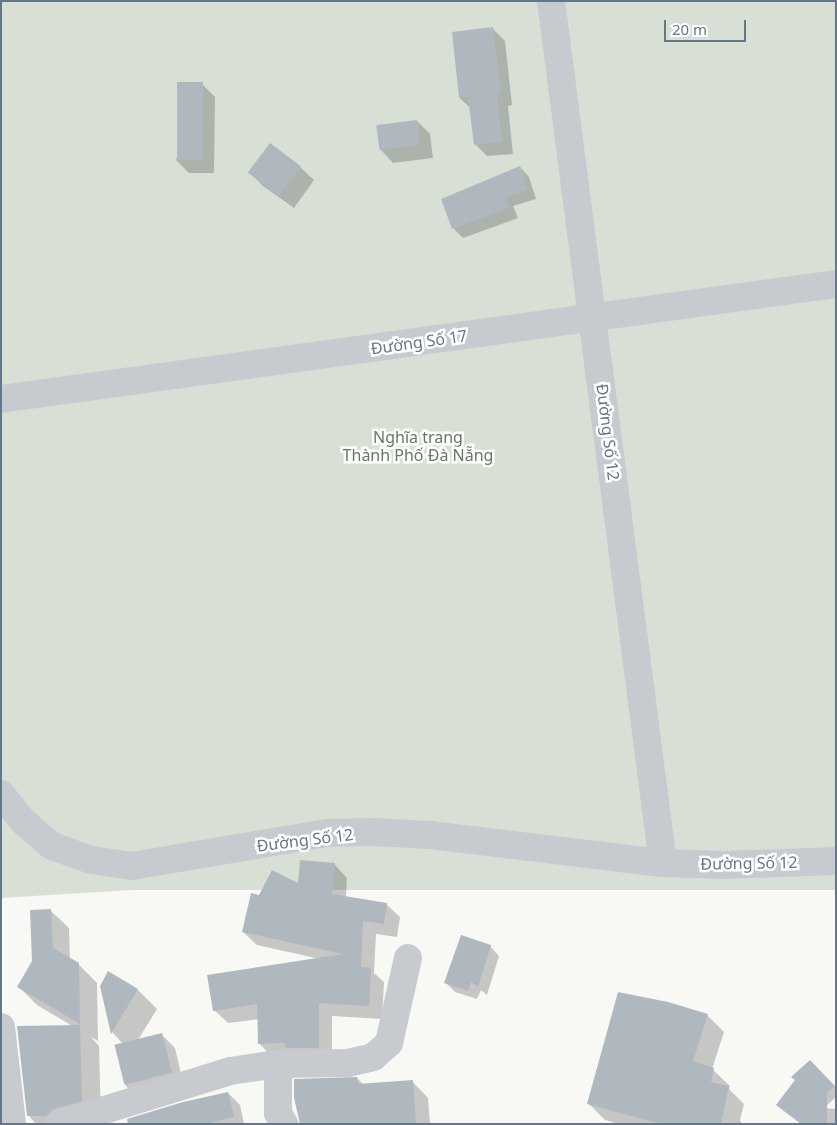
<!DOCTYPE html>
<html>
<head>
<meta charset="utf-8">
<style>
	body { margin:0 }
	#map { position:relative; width:837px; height:1125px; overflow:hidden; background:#f8f8f5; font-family:"Noto Sans",sans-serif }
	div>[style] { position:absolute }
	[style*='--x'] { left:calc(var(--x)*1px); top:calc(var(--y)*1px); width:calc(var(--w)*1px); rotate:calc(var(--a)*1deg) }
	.green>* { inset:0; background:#d8e0d5 }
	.shadow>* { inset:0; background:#0003 }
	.building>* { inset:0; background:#b0b8bf; transform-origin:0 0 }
	.minor>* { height:28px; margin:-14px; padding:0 14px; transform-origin:14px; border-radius:14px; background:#c7cbcf }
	span { translate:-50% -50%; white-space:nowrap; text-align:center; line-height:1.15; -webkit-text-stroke:5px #fff; paint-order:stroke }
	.street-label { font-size:16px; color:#647689 }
	.park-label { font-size:16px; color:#637a5f }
	.frame { position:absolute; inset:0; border:2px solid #647689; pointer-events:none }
	.scale { position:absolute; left:664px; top:20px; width:82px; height:22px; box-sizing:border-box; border:2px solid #647689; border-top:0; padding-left:6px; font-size:15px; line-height:18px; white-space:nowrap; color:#647689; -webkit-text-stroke:4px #fff; paint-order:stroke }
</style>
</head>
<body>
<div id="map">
	<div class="green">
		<div style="clip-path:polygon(1px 1px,836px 1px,836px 890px,131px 890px,1px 898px)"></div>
	</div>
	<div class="shadow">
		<div style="clip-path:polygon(493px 29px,505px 41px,512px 105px,508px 106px,513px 154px,487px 156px,475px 144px,470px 108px,460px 98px)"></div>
		<div style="clip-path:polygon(202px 84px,215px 97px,214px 173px,189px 173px,176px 160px)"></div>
		<div style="clip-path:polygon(417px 121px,430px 134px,433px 158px,393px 163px,380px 149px)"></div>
		<div style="clip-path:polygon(300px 167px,314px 180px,294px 208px,263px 186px,250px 173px)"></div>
		<div style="clip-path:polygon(520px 167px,529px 177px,536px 199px,513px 206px,518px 218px,463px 238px,453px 228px)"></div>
		<div style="clip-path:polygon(334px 864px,347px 878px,346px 897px,386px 904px,400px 917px,397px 937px,376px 934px,374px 973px,384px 982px,382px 1019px,332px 1016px,332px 1061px,272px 1057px,259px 1043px,259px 1019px,228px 1023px,214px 1010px,320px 959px,257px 945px,243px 932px,259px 896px,299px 885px)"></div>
		<div style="clip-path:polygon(50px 910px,69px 928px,70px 959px,78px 964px,97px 983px,98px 1041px,91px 1037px,99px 1046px,101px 1120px,89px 1124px,36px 1124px,28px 1115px,74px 1027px,37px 1005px,19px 987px,34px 962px)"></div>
		<div style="clip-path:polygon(490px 946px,499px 956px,487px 995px,481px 990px,477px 999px,455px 992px,446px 983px)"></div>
		<div style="clip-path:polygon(101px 986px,138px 990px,157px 1009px,138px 1040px,162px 1035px,175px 1048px,184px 1086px,139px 1100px,126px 1086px,123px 1044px,113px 1033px)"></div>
		<div style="clip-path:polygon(707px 1015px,724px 1032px,712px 1069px,730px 1086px,729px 1089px,744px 1104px,740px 1120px,742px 1124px,619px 1124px,605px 1120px,588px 1103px)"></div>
		<div style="clip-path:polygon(816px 1068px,836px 1088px,836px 1097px,824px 1108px,836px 1109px,836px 1124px,801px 1124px)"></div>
		<div style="clip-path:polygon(357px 1078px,364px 1085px,412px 1081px,428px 1098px,430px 1124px,301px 1124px)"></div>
		<div style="clip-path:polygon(228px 1093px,240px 1105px,244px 1124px,145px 1124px)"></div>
	</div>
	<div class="building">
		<div style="clip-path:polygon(493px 27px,501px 94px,497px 94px,502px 142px,474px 145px,468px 97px,459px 98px,452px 32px)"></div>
		<div style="left:177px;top:82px;width:26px;height:78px"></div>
		<div style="left:417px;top:120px;width:25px;height:41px;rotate:83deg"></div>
		<div style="left:270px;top:143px;width:39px;height:37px;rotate:37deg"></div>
		<div style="clip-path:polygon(520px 166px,528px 190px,505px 197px,509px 208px,452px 229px,441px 199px)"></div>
		<div style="clip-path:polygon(300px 860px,335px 863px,332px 894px,387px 903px,384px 924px,363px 921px,361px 967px,371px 968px,369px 1006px,319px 1003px,319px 1048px,286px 1048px,285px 1043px,258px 1044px,257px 1004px,213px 1011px,207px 975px,343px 954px,242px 932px,251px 893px,259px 895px,272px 870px,298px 883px)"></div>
		<div style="clip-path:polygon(51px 909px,53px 948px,79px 963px,80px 1024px,17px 987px,32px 961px,30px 910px)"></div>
		<div style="clip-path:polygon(461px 935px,491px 945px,478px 987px,471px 982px,468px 991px,444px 983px)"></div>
		<div style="clip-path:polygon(108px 971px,138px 989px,111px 1034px,100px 986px)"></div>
		<div style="clip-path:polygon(618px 992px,668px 1002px,708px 1014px,693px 1061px,714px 1068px,711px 1082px,729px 1086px,721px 1124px,661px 1124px,587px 1104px)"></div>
		<div style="clip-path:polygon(80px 1025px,82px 1101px,54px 1109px,46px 1116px,27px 1116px,17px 1026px)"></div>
		<div style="left:162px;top:1033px;width:41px;height:49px;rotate:76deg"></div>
		<div style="clip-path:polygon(810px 1060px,835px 1086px,827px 1093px,827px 1124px,801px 1124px,776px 1105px,795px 1080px,791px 1077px)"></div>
		<div style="clip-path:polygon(357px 1077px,358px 1084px,413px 1080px,416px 1124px,300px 1124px,294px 1098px,294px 1079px)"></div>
		<div style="clip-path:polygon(228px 1092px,234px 1117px,205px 1124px,128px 1124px,127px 1119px,183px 1102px)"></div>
	</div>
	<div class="minor">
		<div style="--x:551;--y:1;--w:869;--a:82.6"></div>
		<div style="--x:1;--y:399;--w:843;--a:-7.84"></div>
		<div style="--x:1;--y:794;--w:36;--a:51"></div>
		<div style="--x:24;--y:822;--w:37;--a:41"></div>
		<div style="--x:52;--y:846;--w:41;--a:19.7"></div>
		<div style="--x:91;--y:860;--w:41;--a:8.3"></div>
		<div style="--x:132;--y:866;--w:199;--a:-9.6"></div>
		<div style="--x:328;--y:833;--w:44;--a:-1.3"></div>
		<div style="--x:372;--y:832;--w:58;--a:3"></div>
		<div style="--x:430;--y:835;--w:235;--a:6.9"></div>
		<div style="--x:663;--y:863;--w:61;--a:1.9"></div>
		<div style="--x:724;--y:865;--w:112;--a:-2"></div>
		<div style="--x:1;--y:1027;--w:98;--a:83.5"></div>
		<div style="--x:278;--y:1064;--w:49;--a:90"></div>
		<div style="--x:278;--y:1113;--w:13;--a:61"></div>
		<div style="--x:59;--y:1124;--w:179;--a:-17.2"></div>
		<div style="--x:230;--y:1071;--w:49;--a:-8.3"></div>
		<div style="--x:278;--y:1064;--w:70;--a:-0.8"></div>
		<div style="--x:348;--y:1063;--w:26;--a:-13"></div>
		<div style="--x:373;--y:1057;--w:21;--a:-41"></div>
		<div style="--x:389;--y:1043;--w:87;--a:-77.4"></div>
	</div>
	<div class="street-label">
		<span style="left:419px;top:342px;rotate:-8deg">Đường Số 17</span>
		<span style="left:608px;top:432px;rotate:83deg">Đường Số 12</span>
		<span style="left:305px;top:840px;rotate:-7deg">Đường Số 12</span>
		<span style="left:749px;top:863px;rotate:-1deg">Đường Số 12</span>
	</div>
	<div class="park-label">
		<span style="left:418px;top:446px">Nghĩa trang<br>Thành Phố Đà Nẵng</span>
	</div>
	<div class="frame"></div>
	<div class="scale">20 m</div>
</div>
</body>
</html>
